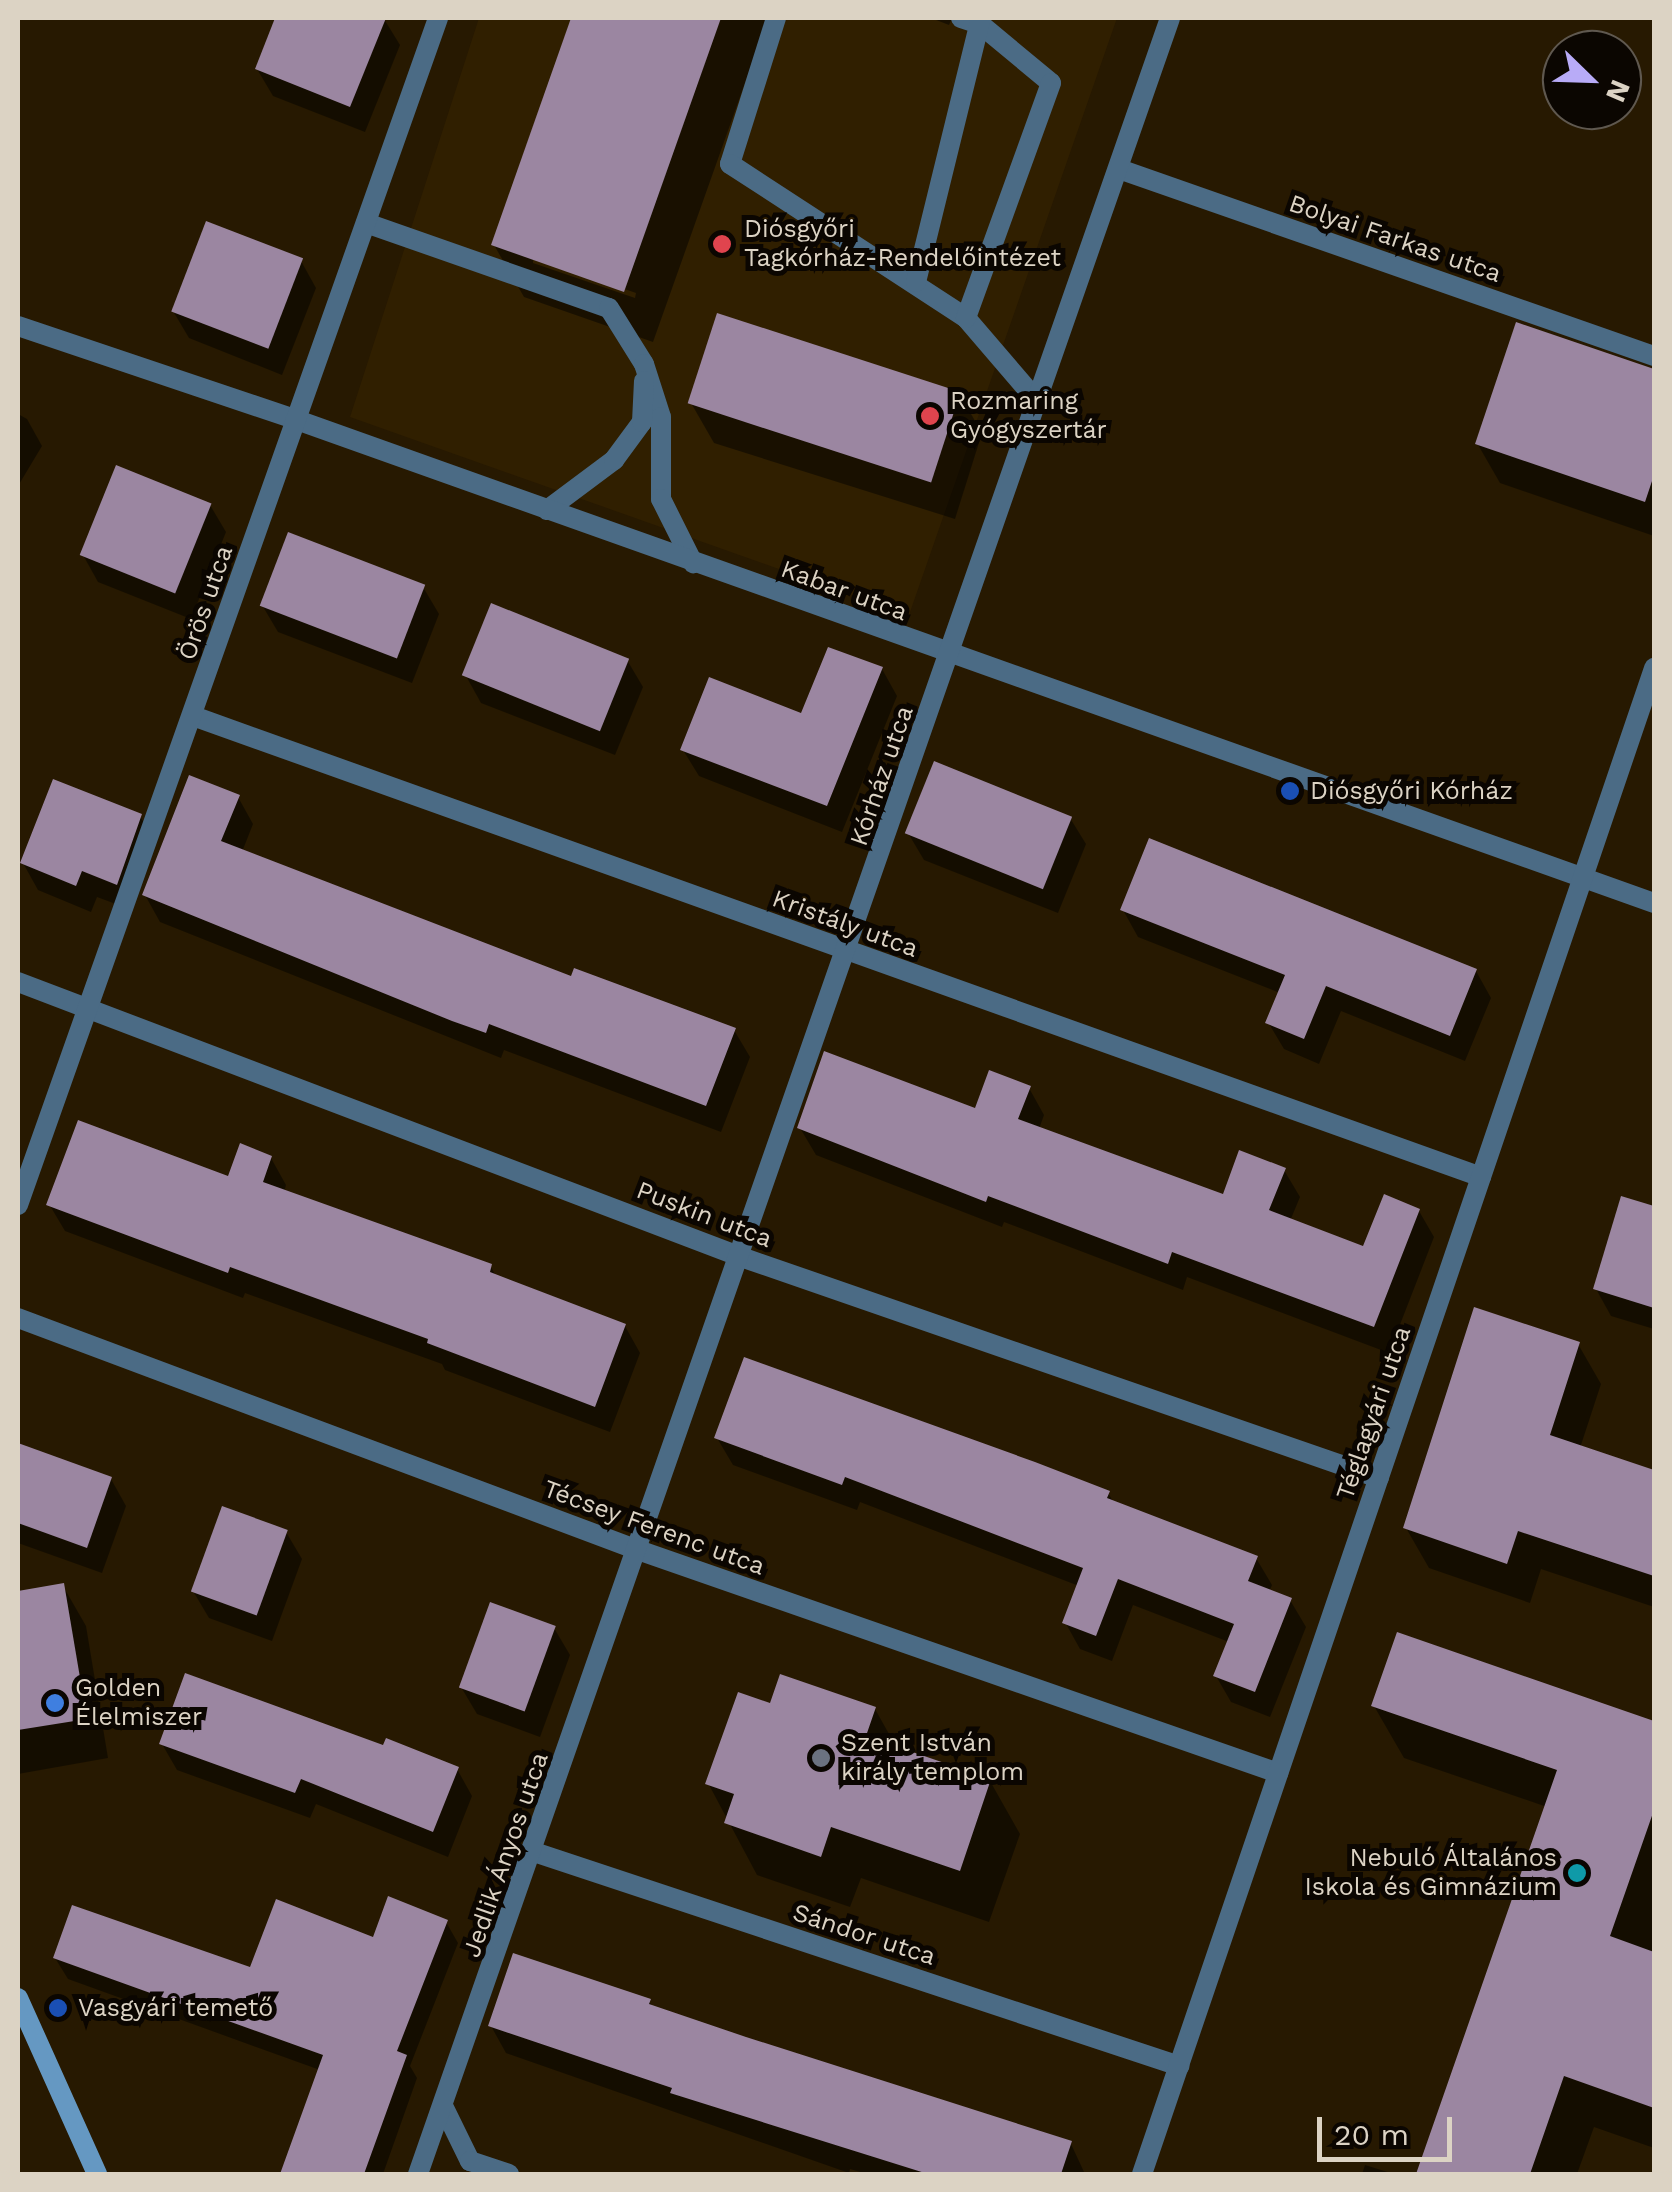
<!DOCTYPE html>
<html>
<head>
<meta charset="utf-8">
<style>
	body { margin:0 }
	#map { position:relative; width:1672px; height:2192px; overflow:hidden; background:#271901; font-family:"Work Sans",sans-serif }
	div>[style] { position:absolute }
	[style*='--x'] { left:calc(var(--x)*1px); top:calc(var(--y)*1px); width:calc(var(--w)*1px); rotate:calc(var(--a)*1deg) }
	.built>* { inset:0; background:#301f00 }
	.shadow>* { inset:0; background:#0007 }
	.building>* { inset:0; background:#9b86a1; transform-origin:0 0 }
	.lane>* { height:20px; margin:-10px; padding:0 10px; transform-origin:10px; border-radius:10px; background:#4b6b85 }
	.street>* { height:20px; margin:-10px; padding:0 10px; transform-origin:10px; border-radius:10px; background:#4b6b85 }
	.secondary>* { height:20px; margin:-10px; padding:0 10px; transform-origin:10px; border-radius:10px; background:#6598c2 }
	.dots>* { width:28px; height:28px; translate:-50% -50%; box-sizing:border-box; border:5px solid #0b0601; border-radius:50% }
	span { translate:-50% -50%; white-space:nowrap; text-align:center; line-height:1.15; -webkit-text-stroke:10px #0b0601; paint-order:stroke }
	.poi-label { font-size:25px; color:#dcd3c4 }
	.left { translate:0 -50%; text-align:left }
	.right { translate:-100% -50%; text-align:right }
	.street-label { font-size:25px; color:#dcd3c4 }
	.frame { position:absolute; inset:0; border:20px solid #dcd3c4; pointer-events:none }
	.north { position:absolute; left:1542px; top:30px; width:100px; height:100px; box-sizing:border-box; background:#0b0601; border:2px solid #5f584f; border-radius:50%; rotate:113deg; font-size:28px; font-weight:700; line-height:40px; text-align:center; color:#dcd3c4 }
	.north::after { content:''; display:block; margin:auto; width:35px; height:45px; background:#b8abf7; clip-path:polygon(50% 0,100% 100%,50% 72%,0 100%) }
	.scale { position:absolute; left:1317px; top:2117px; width:135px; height:45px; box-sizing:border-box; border:5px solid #dcd3c4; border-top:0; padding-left:12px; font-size:30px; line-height:35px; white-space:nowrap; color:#dcd3c4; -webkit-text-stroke:8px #0b0601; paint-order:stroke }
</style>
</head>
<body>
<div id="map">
	<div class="built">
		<div style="clip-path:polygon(479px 18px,1117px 18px,909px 615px,350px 417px)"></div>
	</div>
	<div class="shadow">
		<div style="clip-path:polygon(278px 18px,384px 19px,400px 45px,365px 132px,273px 96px,257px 69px)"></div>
		<div style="clip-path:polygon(evenodd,574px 18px,768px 18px,653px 342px,524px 297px,494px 245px,574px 18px,533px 257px,636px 293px,635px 298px,533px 263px,533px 257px)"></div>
		<div style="clip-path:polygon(931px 18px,952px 18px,949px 25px)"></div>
		<div style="clip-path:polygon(301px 261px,316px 288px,282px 375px,189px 338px,173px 311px)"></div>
		<div style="clip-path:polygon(1518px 326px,1654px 370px,1654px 536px,1500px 483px,1477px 443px)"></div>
		<div style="clip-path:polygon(959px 393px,982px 433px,955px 519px,714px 443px,691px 403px)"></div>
		<div style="clip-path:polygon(18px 414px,27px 419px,42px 446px,18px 486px)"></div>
		<div style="clip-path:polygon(210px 505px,226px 532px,191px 619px,98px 582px,83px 555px)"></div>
		<div style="clip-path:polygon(423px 587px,439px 614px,412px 683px,278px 632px,262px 605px)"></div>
		<div style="clip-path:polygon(627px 660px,643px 687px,615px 755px,481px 703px,466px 676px)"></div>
		<div style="clip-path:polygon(882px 669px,897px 696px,842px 832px,699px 776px,683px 750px,802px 716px)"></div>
		<div style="clip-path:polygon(238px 797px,253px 824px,242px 852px,572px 980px,734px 1030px,750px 1057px,721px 1132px,504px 1050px,501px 1058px,160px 922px,145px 895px)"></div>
		<div style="clip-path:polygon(140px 816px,156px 843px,132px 910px,97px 897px,91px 912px,38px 890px,23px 863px)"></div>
		<div style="clip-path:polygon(1070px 818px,1086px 844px,1058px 913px,924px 860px,908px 833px)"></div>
		<div style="clip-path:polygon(1123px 910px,1476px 971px,1491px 998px,1465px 1061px,1341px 1011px,1319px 1064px,1284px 1049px,1268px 1022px,1280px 993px,1138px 937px)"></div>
		<div style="clip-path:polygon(1029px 1088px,1044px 1115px,1039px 1129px,1224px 1197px,1284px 1170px,1300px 1197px,1290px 1221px,1364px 1249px,1419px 1211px,1434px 1237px,1389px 1353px,1187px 1277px,1183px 1290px,1004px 1222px,1002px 1227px,816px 1155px,800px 1128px,976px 1112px)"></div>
		<div style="clip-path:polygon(271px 1158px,286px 1185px,284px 1192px,491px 1267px,497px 1278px,625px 1326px,640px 1353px,610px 1432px,445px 1370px,442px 1364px,245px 1293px,243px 1298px,65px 1231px,49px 1204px,229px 1180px)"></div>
		<div style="clip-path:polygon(1623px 1199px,1654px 1209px,1654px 1329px,1611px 1316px,1596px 1289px)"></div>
		<div style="clip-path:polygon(1578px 1344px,1601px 1384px,1580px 1448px,1654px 1472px,1654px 1607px,1541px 1569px,1530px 1603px,1429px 1568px,1406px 1528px)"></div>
		<div style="clip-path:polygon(717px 1438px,1108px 1493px,1114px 1503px,1256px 1558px,1272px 1585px,1269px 1592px,1290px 1600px,1306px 1627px,1270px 1717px,1231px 1702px,1216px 1676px,1229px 1642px,1133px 1605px,1112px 1661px,1080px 1649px,1065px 1622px,1079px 1586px,860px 1502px,857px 1510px,733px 1465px)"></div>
		<div style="clip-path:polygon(18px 1446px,111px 1479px,126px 1506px,102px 1573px,18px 1543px)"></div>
		<div style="clip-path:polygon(286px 1532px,302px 1559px,272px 1641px,209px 1618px,193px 1591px)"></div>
		<div style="clip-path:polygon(63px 1586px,86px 1626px,108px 1758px,18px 1774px,18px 1594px)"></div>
		<div style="clip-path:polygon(554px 1628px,570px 1655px,540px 1737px,477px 1714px,461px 1687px)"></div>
		<div style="clip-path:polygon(1399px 1635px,1654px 1724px,1654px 2148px,1594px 2127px,1577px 2174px,1419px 2174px,1547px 1807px,1404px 1758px,1374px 1706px)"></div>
		<div style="clip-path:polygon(772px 1706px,875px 1709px,898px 1750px,990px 1781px,1020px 1834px,989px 1922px,861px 1878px,850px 1907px,757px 1875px,708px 1783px)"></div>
		<div style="clip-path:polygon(162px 1744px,384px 1748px,457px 1769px,472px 1796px,448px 1857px,316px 1804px,310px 1818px,177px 1770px)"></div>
		<div style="clip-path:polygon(446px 1922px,458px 1943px,410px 2066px,417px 2078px,383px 2174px,283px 2174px,320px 2070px,68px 1979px,55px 1958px,251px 1970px)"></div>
		<div style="clip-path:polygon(649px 2001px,653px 2008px,1071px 2144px,1085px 2174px,867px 2174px,850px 2169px,849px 2173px,506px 2053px,491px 2026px)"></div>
		<div style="clip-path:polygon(1365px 2165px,1394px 2174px,1362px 2174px)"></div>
	</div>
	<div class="building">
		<div style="clip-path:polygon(275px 18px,386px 18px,350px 107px,255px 69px)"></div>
		<div style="clip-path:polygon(571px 18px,721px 18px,624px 292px,491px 245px)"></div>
		<div style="left:206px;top:221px;width:104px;height:97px;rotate:21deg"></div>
		<div style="left:717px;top:313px;width:256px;height:95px;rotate:18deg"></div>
		<div style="clip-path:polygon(1516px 322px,1654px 369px,1654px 475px,1645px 502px,1475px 444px)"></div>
		<div style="left:116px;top:465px;width:103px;height:97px;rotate:22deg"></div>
		<div style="left:288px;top:532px;width:147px;height:79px;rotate:21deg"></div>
		<div style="left:491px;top:603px;width:149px;height:78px;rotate:22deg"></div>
		<div style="clip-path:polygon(828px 647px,883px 667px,827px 806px,680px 750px,709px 677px,801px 713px)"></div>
		<div style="left:934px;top:761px;width:149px;height:78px;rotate:22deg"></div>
		<div style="clip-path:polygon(189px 775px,240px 795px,221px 841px,571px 976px,574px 968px,736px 1028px,706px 1106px,489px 1024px,486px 1033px,452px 1021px,142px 895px)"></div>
		<div style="clip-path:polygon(53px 779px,142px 814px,117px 885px,82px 871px,76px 886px,20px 863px)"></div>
		<div style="clip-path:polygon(1149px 838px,1477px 969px,1450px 1036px,1326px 986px,1304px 1039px,1265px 1023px,1285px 975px,1120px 910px)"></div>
		<div style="clip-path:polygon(824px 1051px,975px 1108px,989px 1070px,1031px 1086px,1018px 1119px,1223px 1194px,1239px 1150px,1286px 1168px,1269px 1210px,1363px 1246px,1384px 1194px,1420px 1209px,1374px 1327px,1172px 1252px,1168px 1264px,988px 1196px,986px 1202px,797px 1128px)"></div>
		<div style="clip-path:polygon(78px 1120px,228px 1176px,240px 1143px,272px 1156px,263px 1182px,492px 1264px,490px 1272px,626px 1324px,595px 1407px,427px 1343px,428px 1339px,230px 1267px,228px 1273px,46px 1205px)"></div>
		<div style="clip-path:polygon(1621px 1196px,1654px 1206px,1654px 1308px,1593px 1289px)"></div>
		<div style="clip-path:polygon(1474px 1307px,1580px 1342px,1550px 1435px,1654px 1470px,1654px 1576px,1518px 1531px,1507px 1564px,1403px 1528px)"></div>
		<div style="clip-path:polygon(744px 1357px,1035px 1462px,1110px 1491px,1107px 1498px,1258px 1556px,1248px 1581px,1292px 1598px,1255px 1692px,1213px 1676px,1234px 1624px,1118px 1579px,1096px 1636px,1062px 1623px,1083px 1568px,845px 1477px,842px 1485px,714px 1438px)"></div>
		<div style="clip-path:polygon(18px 1443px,112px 1477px,87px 1548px,18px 1523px)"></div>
		<div style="left:222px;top:1506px;width:70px;height:91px;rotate:20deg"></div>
		<div style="clip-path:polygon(64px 1583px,87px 1719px,18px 1730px,18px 1591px)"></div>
		<div style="left:490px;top:1602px;width:70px;height:91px;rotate:20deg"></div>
		<div style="clip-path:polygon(1397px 1632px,1654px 1721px,1654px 1810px,1610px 1936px,1654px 1952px,1654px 2108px,1564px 2076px,1530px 2174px,1416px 2174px,1557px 1770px,1371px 1706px)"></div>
		<div style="clip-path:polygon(185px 1673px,383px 1745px,386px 1738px,459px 1767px,433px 1832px,301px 1779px,295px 1793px,159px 1744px)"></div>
		<div style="clip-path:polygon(780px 1674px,876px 1707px,866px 1736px,991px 1779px,960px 1871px,831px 1827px,821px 1857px,724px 1823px,734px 1794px,705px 1784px,738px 1692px,770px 1703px)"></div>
		<div style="clip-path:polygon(388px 1896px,448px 1920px,397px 2051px,407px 2055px,364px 2174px,280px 2174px,323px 2055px,53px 1958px,72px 1905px,250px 1967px,276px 1899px,373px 1937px)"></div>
		<div style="clip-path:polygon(513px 1953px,651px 1999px,649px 2004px,746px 2037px,1072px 2141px,1061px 2174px,928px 2174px,670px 2093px,672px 2088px,488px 2026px)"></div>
	</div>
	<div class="lane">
		<div style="--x:776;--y:18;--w:153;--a:107.5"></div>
		<div style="--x:730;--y:164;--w:282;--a:33.1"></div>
		<div style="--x:966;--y:318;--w:111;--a:49.4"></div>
		<div style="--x:961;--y:18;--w:20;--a:18"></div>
		<div style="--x:980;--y:24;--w:92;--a:39.7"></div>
		<div style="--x:1051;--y:83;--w:250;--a:109.9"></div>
		<div style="--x:366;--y:223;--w:257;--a:19.3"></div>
		<div style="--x:609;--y:308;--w:66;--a:58"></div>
		<div style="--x:644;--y:364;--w:56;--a:72.2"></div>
		<div style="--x:661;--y:417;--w:82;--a:90"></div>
		<div style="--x:661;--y:499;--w:72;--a:63.4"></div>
		<div style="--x:916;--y:282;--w:272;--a:-76.2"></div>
		<div style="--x:547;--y:510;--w:84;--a:-36.7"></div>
		<div style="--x:614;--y:460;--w:47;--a:-53.6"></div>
		<div style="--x:642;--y:422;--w:41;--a:-87.2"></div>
	</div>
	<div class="street">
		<div style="--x:1119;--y:169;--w:567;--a:19.27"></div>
		<div style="--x:18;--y:326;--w:294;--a:18.6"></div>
		<div style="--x:297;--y:420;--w:1440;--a:19.59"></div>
		<div style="--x:193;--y:716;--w:1368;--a:19.69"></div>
		<div style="--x:18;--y:982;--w:774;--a:20.82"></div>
		<div style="--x:741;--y:1257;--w:675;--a:19.11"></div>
		<div style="--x:18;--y:1205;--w:1259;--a:-70.51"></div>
		<div style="--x:18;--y:1318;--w:662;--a:20.52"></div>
		<div style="--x:638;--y:1550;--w:678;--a:19.21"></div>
		<div style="--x:534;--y:1852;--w:680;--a:18.35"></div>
		<div style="--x:444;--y:2108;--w:59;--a:63.9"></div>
		<div style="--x:470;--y:2161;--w:41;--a:18.4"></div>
		<div style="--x:418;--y:2174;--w:2283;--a:-70.77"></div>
		<div style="--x:1142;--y:2174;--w:1591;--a:-71.22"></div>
	</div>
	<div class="secondary">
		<div style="--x:18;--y:1998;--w:193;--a:65.8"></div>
	</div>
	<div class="dots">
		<div style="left:722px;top:244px;background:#e0444e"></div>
		<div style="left:930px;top:416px;background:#e0444e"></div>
		<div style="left:1290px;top:791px;background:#1a4fb4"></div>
		<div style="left:55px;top:1703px;background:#3f7fe0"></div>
		<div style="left:821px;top:1758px;background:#6b7280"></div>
		<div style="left:1577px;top:1873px;background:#0f9aa8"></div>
		<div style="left:58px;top:2008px;background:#1a4fb4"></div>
	</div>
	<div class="poi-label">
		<span class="left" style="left:744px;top:244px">Diósgyőri<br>Tagkórház-Rendelőintézet</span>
		<span class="left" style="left:950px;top:416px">Rozmaring<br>Gyógyszertár</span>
		<span class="left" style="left:1310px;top:791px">Diósgyőri Kórház</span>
		<span class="left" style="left:75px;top:1703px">Golden<br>Élelmiszer</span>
		<span class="left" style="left:841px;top:1758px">Szent István<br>király templom</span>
		<span class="right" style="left:1557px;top:1873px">Nebuló Általános<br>Iskola és Gimnázium</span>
		<span class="left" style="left:78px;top:2008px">Vasgyári temető</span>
	</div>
	<div class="street-label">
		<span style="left:1395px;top:239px;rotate:19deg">Bolyai Farkas utca</span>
		<span style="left:844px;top:591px;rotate:20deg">Kabar utca</span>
		<span style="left:206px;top:603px;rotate:-71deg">Örös utca</span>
		<span style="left:882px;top:776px;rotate:-71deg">Kórház utca</span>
		<span style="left:845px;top:924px;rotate:20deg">Kristály utca</span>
		<span style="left:704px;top:1215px;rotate:21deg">Puskin utca</span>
		<span style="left:1374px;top:1413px;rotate:-71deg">Téglagyári utca</span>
		<span style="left:654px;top:1528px;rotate:20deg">Técsey Ferenc utca</span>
		<span style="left:506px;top:1855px;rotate:-71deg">Jedlik Ányos utca</span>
		<span style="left:864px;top:1935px;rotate:18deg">Sándor utca</span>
	</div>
	<div class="frame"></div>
	<div class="north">N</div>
	<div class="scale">20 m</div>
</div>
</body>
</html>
